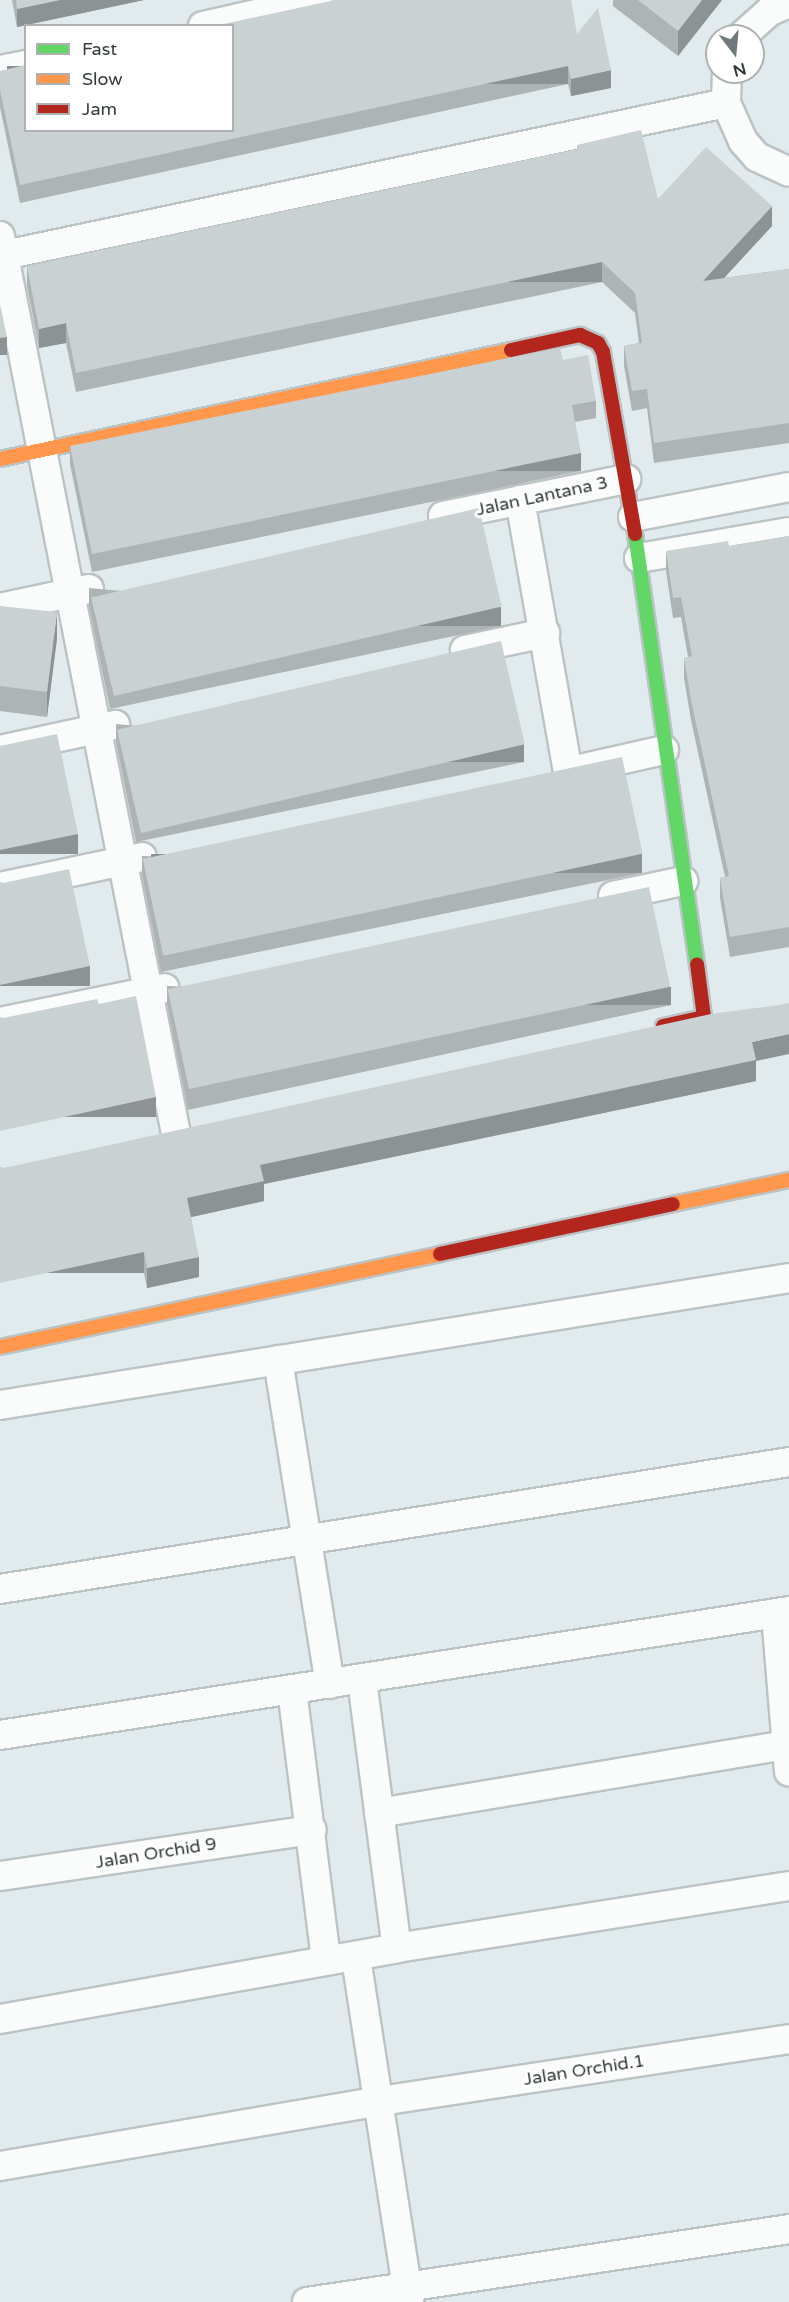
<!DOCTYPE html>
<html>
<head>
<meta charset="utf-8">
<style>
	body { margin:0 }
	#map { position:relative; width:789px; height:2302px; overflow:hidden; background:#e1eaed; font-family:"Varela Round",sans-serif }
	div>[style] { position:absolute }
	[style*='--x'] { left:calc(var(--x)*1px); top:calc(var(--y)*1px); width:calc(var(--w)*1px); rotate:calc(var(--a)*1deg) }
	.roads { filter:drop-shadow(2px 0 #bcc3c5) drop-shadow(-2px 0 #bcc3c5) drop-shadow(0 2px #bcc3c5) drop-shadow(0 -2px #bcc3c5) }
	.street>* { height:28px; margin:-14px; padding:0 14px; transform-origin:14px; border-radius:14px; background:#fafcfc }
	.fast>* { height:14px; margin:-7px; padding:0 7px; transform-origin:7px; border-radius:7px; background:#63d668 }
	.slow>* { height:14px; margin:-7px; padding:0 7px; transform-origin:7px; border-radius:7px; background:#ff974d }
	.jam>* { height:14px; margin:-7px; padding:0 7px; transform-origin:7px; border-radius:7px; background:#b3261e }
	.wall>* { inset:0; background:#aeb4b5 }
	.shaded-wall>* { inset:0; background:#8d9294; transform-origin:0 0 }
	.building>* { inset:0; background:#cad1d3; transform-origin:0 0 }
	span { translate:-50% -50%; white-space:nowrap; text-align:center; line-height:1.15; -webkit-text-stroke:6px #fff; paint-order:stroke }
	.street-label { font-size:18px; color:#343b3d }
	.legend { position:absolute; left:24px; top:24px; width:210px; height:108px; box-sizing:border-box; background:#fff; border:2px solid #aeb1b1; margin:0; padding:8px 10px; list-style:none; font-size:18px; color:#343b3d }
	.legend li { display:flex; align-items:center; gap:12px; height:30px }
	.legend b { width:30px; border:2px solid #aeb1b1 }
	.north { position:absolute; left:705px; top:24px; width:60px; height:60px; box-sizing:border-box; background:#fff; border:2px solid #aeb1b1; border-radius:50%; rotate:164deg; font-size:16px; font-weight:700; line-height:24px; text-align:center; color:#343b3d }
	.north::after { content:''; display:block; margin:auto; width:21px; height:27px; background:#71787b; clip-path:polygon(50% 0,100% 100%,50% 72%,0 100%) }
</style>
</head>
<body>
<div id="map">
	<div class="roads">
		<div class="street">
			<div style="--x:203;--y:26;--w:118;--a:-12.7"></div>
			<div style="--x:742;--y:36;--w:38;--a:-42"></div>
			<div style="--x:770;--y:11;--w:21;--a:-23"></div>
			<div style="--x:0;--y:70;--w:26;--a:-11"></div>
			<div style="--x:727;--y:72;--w:31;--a:92"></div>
			<div style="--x:726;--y:103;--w:42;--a:65.9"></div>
			<div style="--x:743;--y:141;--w:21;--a:49"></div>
			<div style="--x:757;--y:157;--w:35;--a:25"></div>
			<div style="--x:0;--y:236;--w:915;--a:78.91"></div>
			<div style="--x:0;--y:256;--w:742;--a:-11.9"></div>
			<div style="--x:520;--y:500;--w:276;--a:80"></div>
			<div style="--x:443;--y:516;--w:187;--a:-11.4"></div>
			<div style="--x:633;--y:517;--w:159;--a:-10.9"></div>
			<div style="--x:639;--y:558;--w:152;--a:-9.8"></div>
			<div style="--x:0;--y:608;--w:91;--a:-12.1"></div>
			<div style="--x:465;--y:650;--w:82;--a:-12"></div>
			<div style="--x:0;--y:750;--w:118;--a:-12.3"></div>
			<div style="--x:584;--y:768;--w:82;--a:-12.7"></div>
			<div style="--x:0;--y:887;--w:145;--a:-11.9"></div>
			<div style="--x:613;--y:896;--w:72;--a:-12.1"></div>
			<div style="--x:0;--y:1022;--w:168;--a:-11.6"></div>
			<div style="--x:278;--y:1360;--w:328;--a:80.9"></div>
			<div style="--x:0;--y:1405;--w:799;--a:-9.14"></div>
			<div style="--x:0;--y:1589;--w:799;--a:-9.14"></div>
			<div style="--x:776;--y:1614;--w:158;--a:85.3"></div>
			<div style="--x:362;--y:1680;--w:270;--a:82.6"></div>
			<div style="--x:292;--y:1690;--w:272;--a:82.8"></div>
			<div style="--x:0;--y:1735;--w:799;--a:-8.93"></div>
			<div style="--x:379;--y:1813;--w:412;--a:-9.5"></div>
			<div style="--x:0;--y:1876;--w:315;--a:-8.4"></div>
			<div style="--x:356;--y:1958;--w:348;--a:81.2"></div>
			<div style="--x:0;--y:2019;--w:403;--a:-10.1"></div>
			<div style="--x:397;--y:1948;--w:397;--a:-9"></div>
			<div style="--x:0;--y:2166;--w:386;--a:-9.7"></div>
			<div style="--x:380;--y:2101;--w:414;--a:-8.6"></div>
			<div style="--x:307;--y:2302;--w:487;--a:-8.6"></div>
		</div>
		<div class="fast">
			<div style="--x:635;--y:534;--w:434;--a:81.8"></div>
		</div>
		<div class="slow">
			<div style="--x:0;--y:459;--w:522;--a:-12.04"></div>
			<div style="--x:673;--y:1204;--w:118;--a:-11.7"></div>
			<div style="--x:0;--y:1347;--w:450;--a:-11.9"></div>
		</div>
		<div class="jam">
			<div style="--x:511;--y:350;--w:71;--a:-12.3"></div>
			<div style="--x:580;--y:335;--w:20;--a:24"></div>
			<div style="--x:598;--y:343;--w:10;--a:61"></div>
			<div style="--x:603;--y:352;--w:185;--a:80"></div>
			<div style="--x:663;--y:1026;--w:42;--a:-12.4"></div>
			<div style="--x:704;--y:1017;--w:53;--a:-97.5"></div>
			<div style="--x:440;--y:1254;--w:238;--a:-12.1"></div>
		</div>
	</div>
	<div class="wall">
		<div style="clip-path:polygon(12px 0,144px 0,17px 27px)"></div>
		<div style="clip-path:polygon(613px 0,722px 0,678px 56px,613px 6px)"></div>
		<div style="clip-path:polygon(577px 34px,611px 88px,571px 96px,568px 84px,20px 203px,0 107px,0 71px)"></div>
		<div style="clip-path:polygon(577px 145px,658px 199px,772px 226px,723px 278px,789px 269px,789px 443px,654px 463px,647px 408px,632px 411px,624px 366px,624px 346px,639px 343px,635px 313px,602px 282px,76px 392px,66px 343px,39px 348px,27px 286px,27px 266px,577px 149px)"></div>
		<div style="clip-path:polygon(563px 360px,596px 401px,596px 418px,575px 422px,581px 471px,92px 572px,70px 464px,70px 446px)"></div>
		<div style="clip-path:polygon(789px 536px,789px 947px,730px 957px,720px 898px,720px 878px,725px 877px,691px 720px,684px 678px,684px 658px,688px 657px,681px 617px,673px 618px,666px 571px,666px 551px,729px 546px)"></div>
		<div style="clip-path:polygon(89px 588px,501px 626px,110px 709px,89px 606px)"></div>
		<div style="clip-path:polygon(0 606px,57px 638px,47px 717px,0 711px)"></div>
		<div style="clip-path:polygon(116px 724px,524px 762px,136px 842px,116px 742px)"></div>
		<div style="clip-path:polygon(142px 856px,642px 873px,161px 972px,142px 875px)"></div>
		<div style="clip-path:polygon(167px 986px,671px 1005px,188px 1110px,167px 1004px)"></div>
		<div style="clip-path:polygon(756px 1061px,756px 1081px,264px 1184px,264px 1201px,191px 1217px,199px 1277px,147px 1288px,144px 1273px,4px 1168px)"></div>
	</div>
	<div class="shaded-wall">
		<div style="clip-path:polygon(60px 0,144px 0,17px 27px,17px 9px)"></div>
		<div style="clip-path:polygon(702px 0,722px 0,678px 56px,678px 31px)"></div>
		<div style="left:568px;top:66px;width:18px;height:561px;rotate:90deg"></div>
		<div style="clip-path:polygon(611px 70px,611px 88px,571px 96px,571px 79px)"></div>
		<div style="clip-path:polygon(772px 206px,772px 226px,703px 301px,703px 281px)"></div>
		<div style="left:602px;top:262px;width:20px;height:538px;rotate:90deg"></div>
		<div style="clip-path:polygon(66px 323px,66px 343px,39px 348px,39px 329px)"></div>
		<div style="left:7px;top:337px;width:18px;height:7px;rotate:90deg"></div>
		<div style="left:581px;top:453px;width:18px;height:499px;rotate:90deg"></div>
		<div style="left:501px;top:607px;width:19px;height:400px;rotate:90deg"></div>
		<div style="clip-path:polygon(57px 612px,57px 638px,47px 717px,47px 692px)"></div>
		<div style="left:524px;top:744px;width:18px;height:396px;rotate:90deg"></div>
		<div style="left:78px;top:834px;width:20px;height:80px;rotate:90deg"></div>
		<div style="left:642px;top:854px;width:19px;height:491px;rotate:90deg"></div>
		<div style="left:90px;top:966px;width:20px;height:92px;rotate:90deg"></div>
		<div style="left:671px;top:987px;width:18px;height:494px;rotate:90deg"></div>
		<div style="clip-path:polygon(789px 1034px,789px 1054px,756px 1061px,756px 1081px,264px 1184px,264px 1201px,187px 1218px,187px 1198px,260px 1165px,752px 1042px)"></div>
		<div style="left:156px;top:1097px;width:20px;height:160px;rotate:90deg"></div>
		<div style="left:144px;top:1252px;width:21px;height:147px;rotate:90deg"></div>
		<div style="clip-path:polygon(199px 1257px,199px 1277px,147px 1288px,147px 1268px)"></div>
	</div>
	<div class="building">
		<div style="clip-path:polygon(16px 0,60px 0,17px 9px)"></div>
		<div style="clip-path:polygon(335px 0,571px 0,577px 34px,598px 8px,611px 70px,571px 79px,568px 66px,20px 185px,0 90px,0 71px,26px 65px,26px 130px,232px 130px,232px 26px,214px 26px)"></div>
		<div style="clip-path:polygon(638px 0,702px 0,678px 31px)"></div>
		<div style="clip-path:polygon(641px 130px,658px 199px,706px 147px,772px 206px,703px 281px,789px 269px,789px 423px,654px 443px,647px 389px,632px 391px,624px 346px,642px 343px,635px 293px,602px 262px,76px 373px,66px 323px,39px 329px,27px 266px,578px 149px,577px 145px)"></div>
		<div style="clip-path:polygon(0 304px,7px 337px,0 338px)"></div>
		<div style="clip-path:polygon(560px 348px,563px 360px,588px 355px,596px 401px,572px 405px,581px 453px,92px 554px,70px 446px)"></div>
		<div style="left:479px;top:508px;width:101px;height:398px;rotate:77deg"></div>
		<div style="clip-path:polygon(789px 536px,789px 927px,730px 937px,720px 878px,729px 876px,691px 700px,684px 658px,692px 656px,681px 597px,673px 598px,666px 551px,728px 541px,729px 546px)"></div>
		<div style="clip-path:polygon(0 606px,57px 612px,47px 692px,0 686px)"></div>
		<div style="left:501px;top:641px;width:106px;height:394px;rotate:77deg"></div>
		<div style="clip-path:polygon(57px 734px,78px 834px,0 850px,0 746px)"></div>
		<div style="left:622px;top:757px;width:99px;height:490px;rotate:78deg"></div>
		<div style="clip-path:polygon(69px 869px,90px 966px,0 985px,0 882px,3px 883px)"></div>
		<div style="left:649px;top:887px;width:102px;height:492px;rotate:78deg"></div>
		<div style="clip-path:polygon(136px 996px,156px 1097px,0 1131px,0 1017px,3px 1018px,97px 999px,99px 1004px)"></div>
		<div style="clip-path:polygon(789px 1003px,789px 1034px,752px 1042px,756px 1060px,260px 1165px,264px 1181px,187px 1198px,199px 1257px,147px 1268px,144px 1252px,0 1283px,0 1167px,4px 1168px,711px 1014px,780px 1005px)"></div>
	</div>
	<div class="street-label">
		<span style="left:542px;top:496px;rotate:-12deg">Jalan Lantana 3</span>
		<span style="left:156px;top:1853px;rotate:-9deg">Jalan Orchid 9</span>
		<span style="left:584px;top:2070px;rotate:-9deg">Jalan Orchid.1</span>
	</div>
	<ul class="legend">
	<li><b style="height:8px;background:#63d668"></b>Fast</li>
	<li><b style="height:8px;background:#ff974d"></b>Slow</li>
	<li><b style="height:8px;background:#b3261e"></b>Jam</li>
	</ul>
	<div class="north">N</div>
</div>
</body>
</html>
